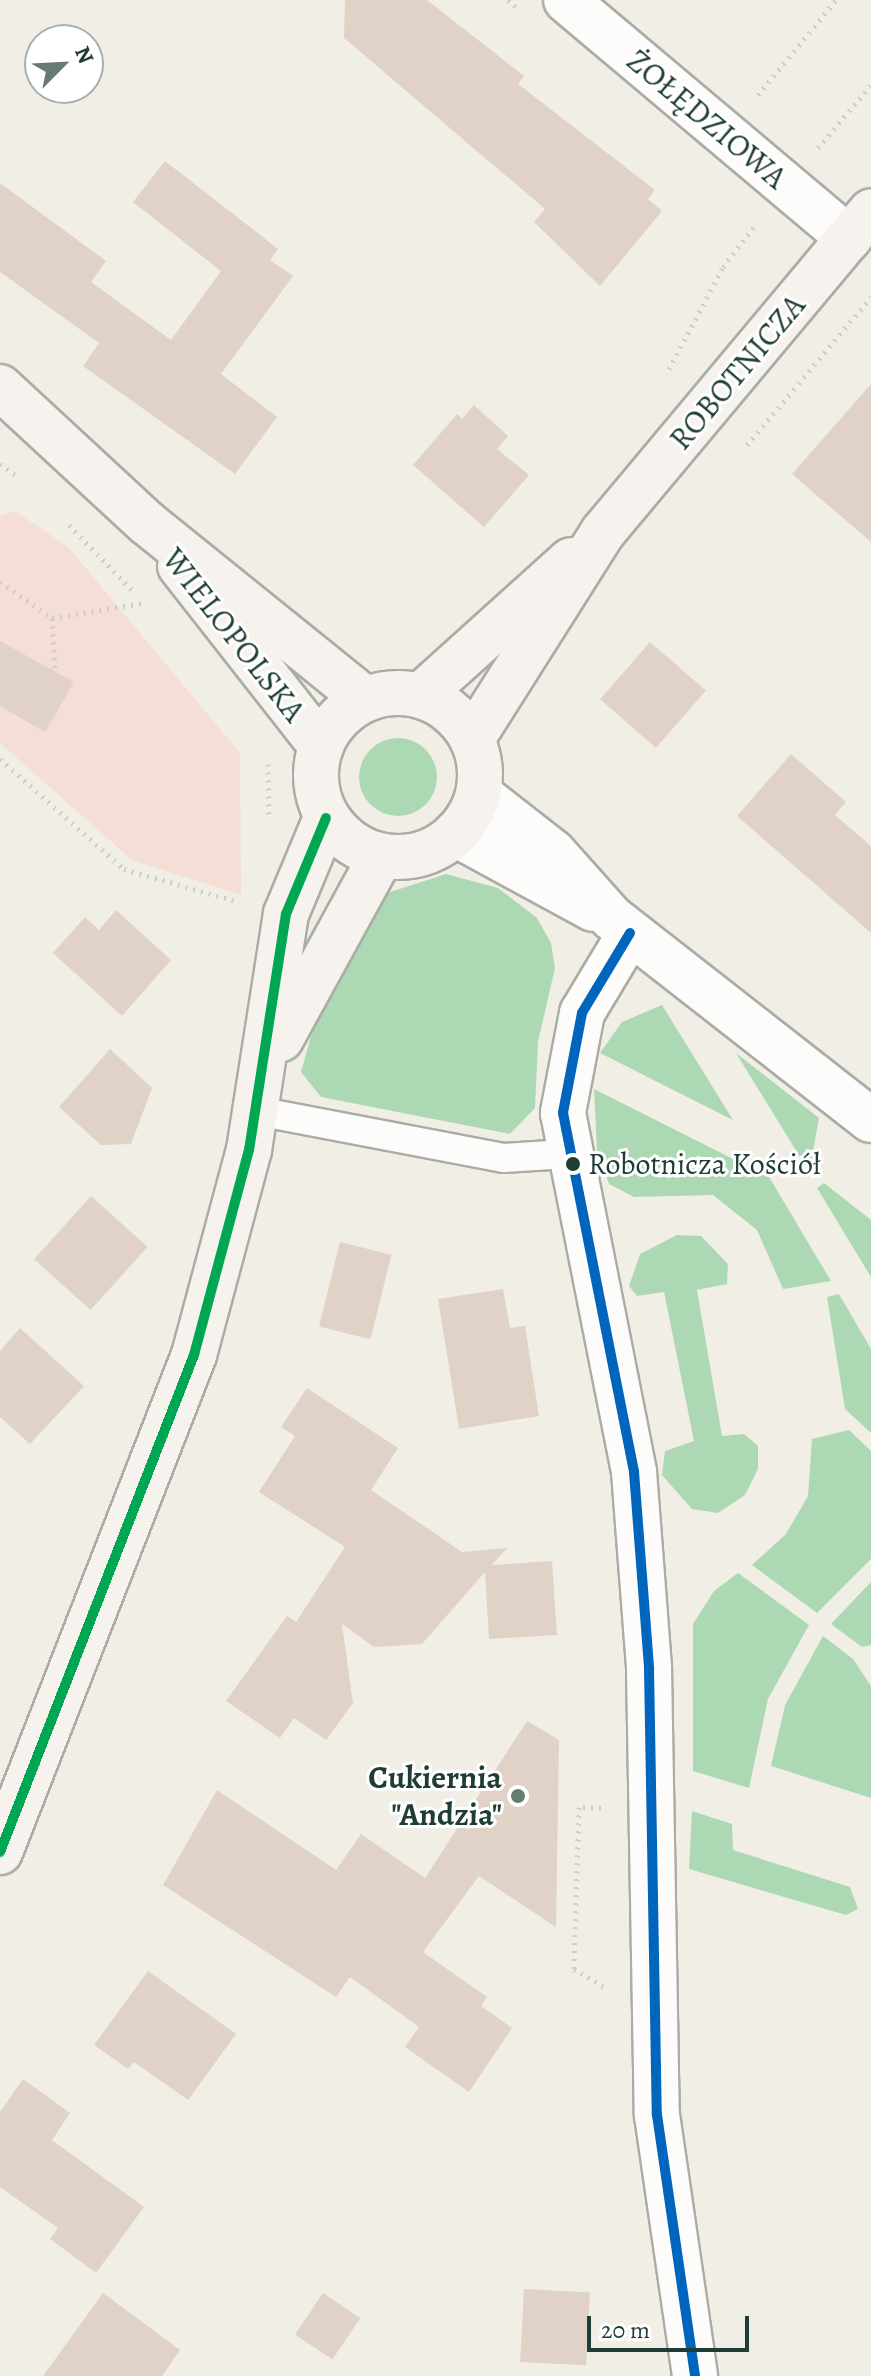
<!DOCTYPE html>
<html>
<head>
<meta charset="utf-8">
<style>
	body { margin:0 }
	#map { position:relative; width:871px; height:2376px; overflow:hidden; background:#f1eee6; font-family:Alegreya,serif }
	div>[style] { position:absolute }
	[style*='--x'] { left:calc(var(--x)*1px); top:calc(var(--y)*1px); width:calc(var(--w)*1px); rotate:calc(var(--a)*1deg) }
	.built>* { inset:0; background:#f4ded5 }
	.green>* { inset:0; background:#acd9b4 }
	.round { border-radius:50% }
	.building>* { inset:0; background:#e1d2c8; transform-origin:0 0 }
	.path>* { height:5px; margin-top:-2.5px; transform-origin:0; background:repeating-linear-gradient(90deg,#cccecc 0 2px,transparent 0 8px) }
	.roads { filter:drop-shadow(2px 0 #aaaca6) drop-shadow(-2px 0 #aaaca6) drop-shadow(0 2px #aaaca6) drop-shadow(0 -2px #aaaca6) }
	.lane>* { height:28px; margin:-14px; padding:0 14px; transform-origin:14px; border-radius:14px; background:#fdfcfb }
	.street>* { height:44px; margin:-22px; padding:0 22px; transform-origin:22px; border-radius:22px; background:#fdfcfb }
	.secondary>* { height:44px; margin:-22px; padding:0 22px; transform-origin:22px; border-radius:22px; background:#f6f3ee }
	.secondary>.ring { margin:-22px; padding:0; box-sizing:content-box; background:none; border:44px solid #f6f3ee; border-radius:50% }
	.bus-1>* { height:10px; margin:-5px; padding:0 5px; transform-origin:5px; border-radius:5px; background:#0065bd }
	.bus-2>* { height:10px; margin:-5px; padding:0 5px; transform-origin:5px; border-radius:5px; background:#00a651 }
	.dots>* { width:22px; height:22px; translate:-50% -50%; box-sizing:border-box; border:4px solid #fff; border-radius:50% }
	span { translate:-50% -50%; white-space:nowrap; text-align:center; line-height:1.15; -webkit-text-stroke:6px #fff; paint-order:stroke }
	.bus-label { font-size:30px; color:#1f3d34 }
	.left { translate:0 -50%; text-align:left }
	.street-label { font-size:32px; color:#1f3d34 }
	.poi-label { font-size:32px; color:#1f3d34; font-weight:700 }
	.right { translate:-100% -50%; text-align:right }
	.north { position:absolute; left:24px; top:24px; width:80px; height:80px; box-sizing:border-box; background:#fff; border:2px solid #a5b1ae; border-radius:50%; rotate:66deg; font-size:22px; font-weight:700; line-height:32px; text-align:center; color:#1f3d34 }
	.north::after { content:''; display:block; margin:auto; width:28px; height:36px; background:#687b72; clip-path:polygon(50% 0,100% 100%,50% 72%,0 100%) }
	.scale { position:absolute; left:587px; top:2316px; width:162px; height:36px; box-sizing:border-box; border:4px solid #1f3d34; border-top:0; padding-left:10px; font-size:24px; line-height:28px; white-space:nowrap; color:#1f3d34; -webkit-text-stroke:6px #fff; paint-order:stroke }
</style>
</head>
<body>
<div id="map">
	<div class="built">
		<div style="clip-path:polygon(15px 511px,68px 547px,240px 753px,241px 895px,132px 860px,0 743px,0 516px)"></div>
	</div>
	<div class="green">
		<div class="round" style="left:359px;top:738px;width:78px;height:78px"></div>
		<div style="clip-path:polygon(446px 874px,498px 888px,537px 918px,551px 943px,555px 968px,538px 1042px,535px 1108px,510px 1134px,321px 1097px,301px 1072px,321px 1000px,384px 894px)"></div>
		<div style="clip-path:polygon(662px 1005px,733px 1120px,600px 1053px,622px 1022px)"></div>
		<div style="clip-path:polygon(736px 1053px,819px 1118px,811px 1163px,805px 1165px)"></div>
		<div style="clip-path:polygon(594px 1089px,769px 1177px,831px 1281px,783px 1289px,757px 1230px,713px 1195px,634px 1197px,609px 1184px,597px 1151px)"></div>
		<div style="clip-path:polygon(824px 1183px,871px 1220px,871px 1277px,817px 1188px)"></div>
		<div style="clip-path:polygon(677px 1235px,701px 1236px,728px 1264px,727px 1284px,697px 1290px,722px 1436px,744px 1434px,758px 1446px,758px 1469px,745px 1495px,718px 1513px,692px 1509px,662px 1475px,665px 1451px,694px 1441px,664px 1292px,637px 1296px,629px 1286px,640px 1254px)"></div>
		<div style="clip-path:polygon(839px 1294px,871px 1349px,871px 1433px,845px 1409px,827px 1297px)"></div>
		<div style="clip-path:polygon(849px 1430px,871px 1451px,871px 1559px,817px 1613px,752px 1565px,786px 1534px,808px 1496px,812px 1439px)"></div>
		<div style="clip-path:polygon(738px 1573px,809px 1625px,768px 1699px,749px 1788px,693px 1771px,693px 1624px,714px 1591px)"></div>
		<div style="clip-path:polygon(871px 1582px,871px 1645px,862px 1647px,831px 1624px)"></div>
		<div style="clip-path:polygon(823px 1636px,853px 1659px,871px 1686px,871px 1798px,771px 1766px,785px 1705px)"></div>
		<div style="clip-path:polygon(692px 1811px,732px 1824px,733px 1850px,850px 1887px,858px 1909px,846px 1915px,689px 1869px)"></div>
	</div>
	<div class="building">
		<div style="clip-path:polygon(345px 0,427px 0,524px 76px,518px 84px,655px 190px,648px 199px,662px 211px,600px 286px,534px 222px,545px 209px,344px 38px)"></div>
		<div style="clip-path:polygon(165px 161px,278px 249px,270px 260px,293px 276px,221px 374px,277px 417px,235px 474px,83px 366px,99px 343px,0 272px,0 183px,106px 261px,91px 282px,171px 340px,221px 271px,133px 202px)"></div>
		<div style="clip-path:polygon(871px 384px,871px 542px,792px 474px)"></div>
		<div style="clip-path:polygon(474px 405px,508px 436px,497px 449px,529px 475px,484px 527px,413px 465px,457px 414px,462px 419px)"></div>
		<div style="clip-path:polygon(0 641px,74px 682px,45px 732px,0 706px)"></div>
		<div style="left:650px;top:642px;width:74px;height:76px;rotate:41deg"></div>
		<div style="clip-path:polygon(791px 754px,846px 802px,835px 815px,871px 846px,871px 933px,737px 816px)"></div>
		<div style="clip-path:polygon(116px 910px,171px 960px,122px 1016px,53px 953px,85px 917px,99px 930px)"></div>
		<div style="clip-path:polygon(110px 1049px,152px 1088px,131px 1144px,101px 1145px,59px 1107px)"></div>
		<div style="left:91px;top:1196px;width:76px;height:85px;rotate:42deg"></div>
		<div style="left:340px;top:1242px;width:53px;height:87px;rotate:14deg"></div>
		<div style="clip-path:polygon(503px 1289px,510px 1328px,525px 1326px,539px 1416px,459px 1429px,438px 1299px)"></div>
		<div style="clip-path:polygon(20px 1328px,84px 1386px,30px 1444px,0 1417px,0 1351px)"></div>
		<div style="clip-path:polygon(307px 1388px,398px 1448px,371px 1490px,462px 1552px,507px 1548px,492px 1565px,552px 1561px,557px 1635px,489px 1639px,485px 1572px,422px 1644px,374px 1647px,342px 1624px,353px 1703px,326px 1740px,294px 1718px,280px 1738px,226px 1701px,287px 1616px,296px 1622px,345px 1547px,259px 1492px,295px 1436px,281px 1427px)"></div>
		<div style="clip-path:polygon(527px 1721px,559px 1740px,556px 1927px,479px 1876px,423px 1952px,487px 1997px,481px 2006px,512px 2028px,469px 2092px,405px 2047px,419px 2027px,350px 1977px,336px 1997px,163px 1885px,217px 1790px,336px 1870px,361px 1834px,425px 1878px)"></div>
		<div style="clip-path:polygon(148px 1971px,236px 2034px,188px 2100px,134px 2062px,128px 2069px,94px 2045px)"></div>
		<div style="clip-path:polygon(23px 2079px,70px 2113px,52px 2140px,144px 2207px,96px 2273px,50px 2239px,58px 2228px,0 2187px,0 2112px)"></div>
		<div style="left:524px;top:2289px;width:66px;height:73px;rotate:3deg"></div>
		<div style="clip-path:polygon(103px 2293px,180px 2350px,162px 2376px,43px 2376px)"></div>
		<div style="left:323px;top:2293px;width:45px;height:50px;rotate:34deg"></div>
	</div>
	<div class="path">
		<div style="--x:508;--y:0;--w:12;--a:42"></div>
		<div style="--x:758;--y:95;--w:123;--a:-50.6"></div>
		<div style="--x:818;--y:148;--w:82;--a:-49.9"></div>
		<div style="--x:669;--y:369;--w:115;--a:-62.1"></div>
		<div style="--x:723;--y:267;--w:54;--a:-52.5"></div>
		<div style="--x:747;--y:445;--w:193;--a:-50"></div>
		<div style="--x:0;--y:464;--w:22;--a:36"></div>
		<div style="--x:69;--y:525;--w:95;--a:45.9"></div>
		<div style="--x:0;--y:582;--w:63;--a:34.7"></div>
		<div style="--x:52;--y:618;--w:93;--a:-9.3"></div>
		<div style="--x:52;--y:618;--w:54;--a:86.8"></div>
		<div style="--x:0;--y:759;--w:166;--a:41.6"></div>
		<div style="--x:124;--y:869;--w:120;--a:16"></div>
		<div style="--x:268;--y:764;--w:53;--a:88.9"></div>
		<div style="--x:601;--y:1808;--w:22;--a:-177"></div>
		<div style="--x:579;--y:1807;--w:162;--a:91.8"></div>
		<div style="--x:574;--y:1969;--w:35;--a:31"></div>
	</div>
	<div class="roads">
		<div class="lane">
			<div style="--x:257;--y:1111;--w:251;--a:10.8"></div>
			<div style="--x:504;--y:1158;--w:62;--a:-3.7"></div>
		</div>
		<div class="street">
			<div style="--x:566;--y:0;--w:370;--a:40.1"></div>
			<div style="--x:479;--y:794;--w:94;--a:38.1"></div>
			<div style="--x:553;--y:852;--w:89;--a:48.2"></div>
			<div style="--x:612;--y:918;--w:328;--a:38"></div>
			<div style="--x:455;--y:834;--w:157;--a:28.5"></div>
			<div style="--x:630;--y:933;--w:93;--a:121"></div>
			<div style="--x:582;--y:1013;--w:102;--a:100.8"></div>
			<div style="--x:563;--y:1113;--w:366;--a:78.8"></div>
			<div style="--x:634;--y:1472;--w:198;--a:85.6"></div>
			<div style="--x:649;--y:1669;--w:446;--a:89"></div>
			<div style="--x:657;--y:2115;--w:264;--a:81.7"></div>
		</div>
		<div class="secondary">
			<div style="--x:0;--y:387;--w:200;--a:42.8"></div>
			<div style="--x:147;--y:523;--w:280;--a:38.9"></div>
			<div style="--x:180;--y:566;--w:229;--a:51.9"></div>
			<div class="ring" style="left:316px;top:693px;width:120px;height:120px"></div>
			<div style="--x:420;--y:696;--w:203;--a:-42"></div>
			<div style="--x:472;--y:739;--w:245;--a:-57.7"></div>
			<div style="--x:603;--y:532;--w:418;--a:-50.1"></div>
			<div style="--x:281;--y:1039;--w:209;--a:-61.3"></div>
			<div style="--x:0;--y:1852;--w:534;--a:-68.68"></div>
			<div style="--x:194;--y:1355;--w:212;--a:-75"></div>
			<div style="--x:249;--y:1150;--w:239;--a:-81.1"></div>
			<div style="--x:286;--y:914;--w:104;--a:-67.4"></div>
		</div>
	</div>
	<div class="bus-1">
		<div style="--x:630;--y:933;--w:93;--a:121"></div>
		<div style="--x:582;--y:1013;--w:102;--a:100.8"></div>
		<div style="--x:563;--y:1113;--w:366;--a:78.8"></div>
		<div style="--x:634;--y:1472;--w:198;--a:85.6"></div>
		<div style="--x:649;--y:1669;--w:446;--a:89"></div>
		<div style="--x:657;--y:2115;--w:264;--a:81.7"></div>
	</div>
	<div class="bus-2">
		<div style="--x:0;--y:1852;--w:534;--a:-68.68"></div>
		<div style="--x:194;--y:1355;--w:212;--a:-75"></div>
		<div style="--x:249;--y:1150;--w:239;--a:-81.1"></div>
		<div style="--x:286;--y:914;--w:104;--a:-67.4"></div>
	</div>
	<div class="dots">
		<div style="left:573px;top:1164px;background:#1f3d34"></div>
		<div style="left:518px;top:1796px;background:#687b72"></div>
	</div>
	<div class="bus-label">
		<span class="left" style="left:588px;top:1164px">Robotnicza Kościół</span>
	</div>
	<div class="street-label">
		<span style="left:707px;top:119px;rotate:40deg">ŻOŁĘDZIOWA</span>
		<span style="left:737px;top:372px;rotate:-50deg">ROBOTNICZA</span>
		<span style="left:234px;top:635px;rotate:52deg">WIELOPOLSKA</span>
	</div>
	<div class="poi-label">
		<span class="right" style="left:502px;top:1796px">Cukiernia<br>"Andzia"</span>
	</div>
	<div class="north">N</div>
	<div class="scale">20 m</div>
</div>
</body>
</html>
